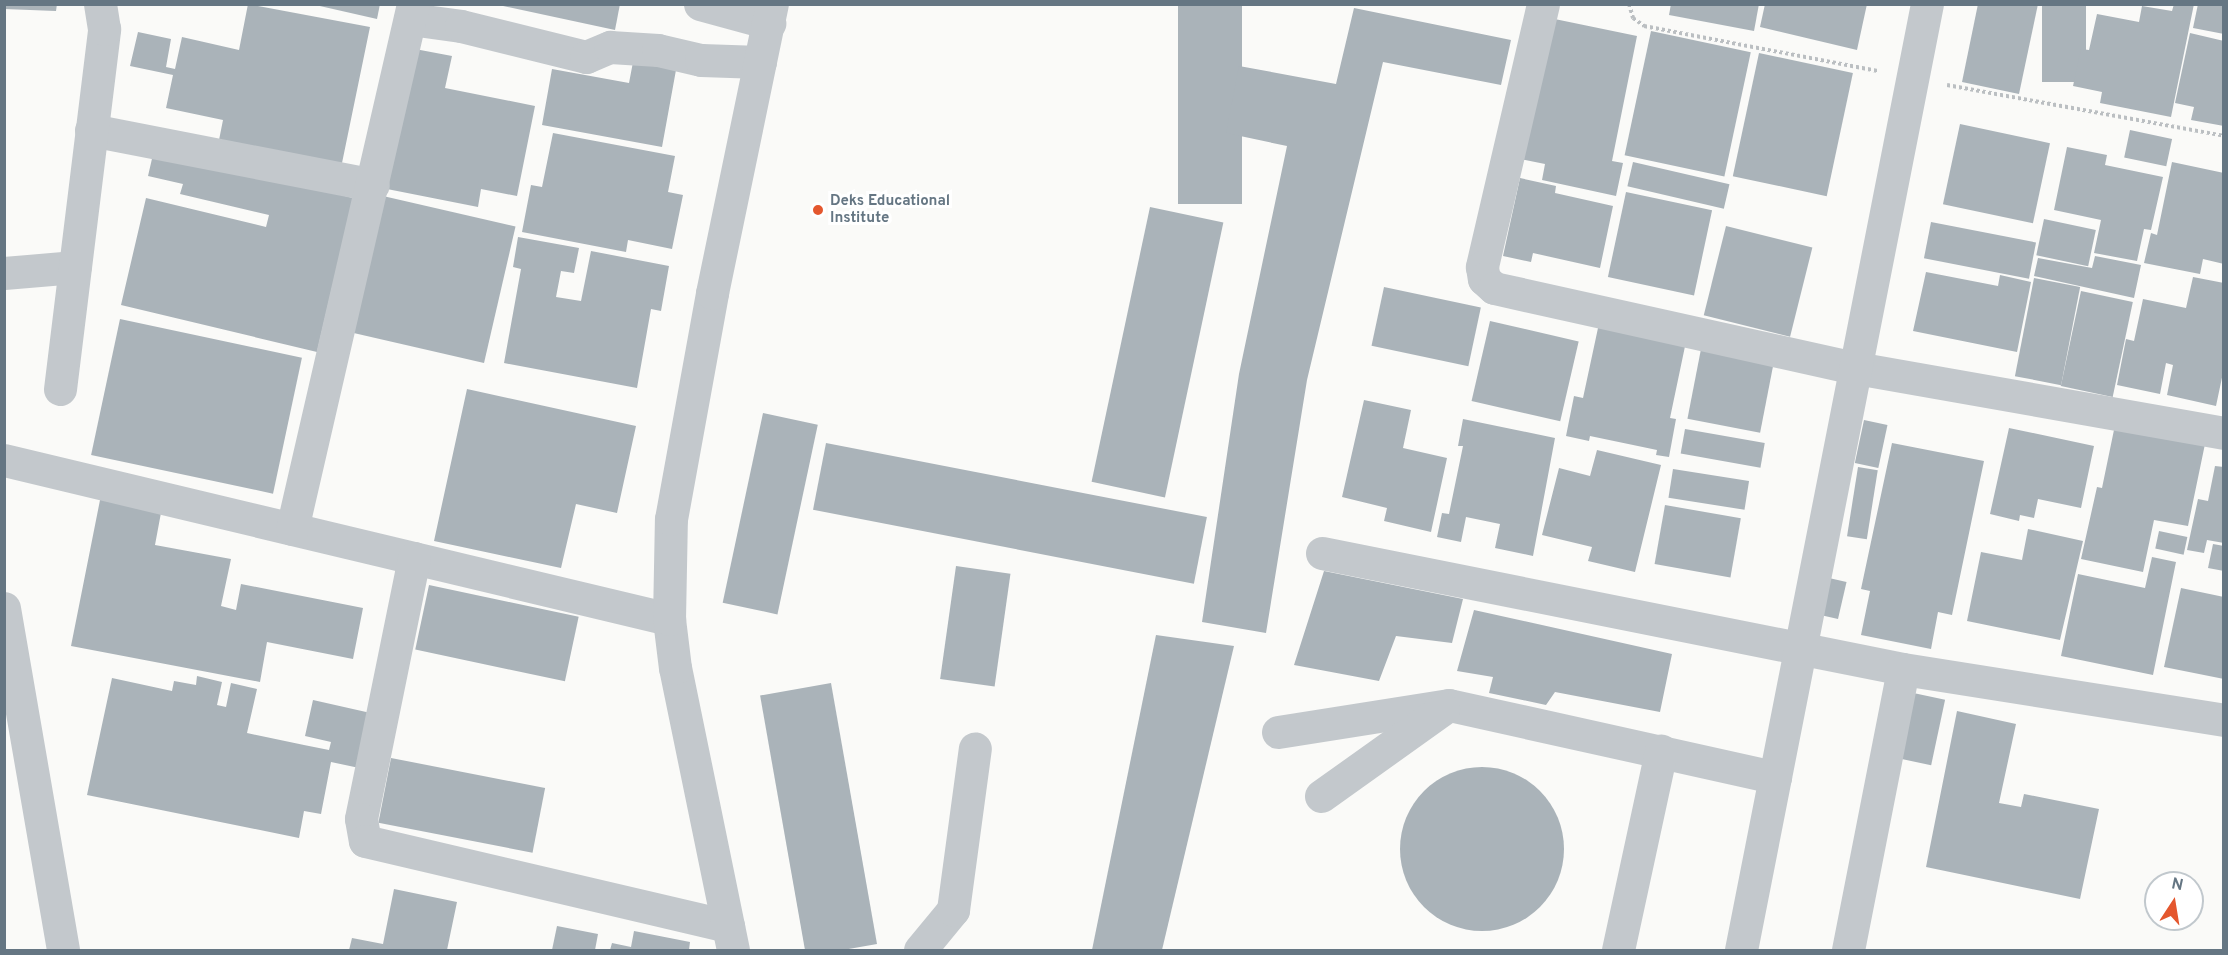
<!DOCTYPE html>
<html>
<head>
<meta charset="utf-8">
<style>
	body { margin:0 }
	#map { position:relative; width:2228px; height:955px; overflow:hidden; background:#fafaf8; font-family:Overpass,sans-serif }
	div>[style] { position:absolute }
	[style*='--x'] { left:calc(var(--x)*1px); top:calc(var(--y)*1px); width:calc(var(--w)*1px); rotate:calc(var(--a)*1deg) }
	.building>* { inset:0; background:#aab3b9; transform-origin:0 0 }
	.round { border-radius:50% }
	.path>* { height:4px; margin-top:-2px; transform-origin:0; background:repeating-linear-gradient(90deg,#bbbfc2 0 3px,transparent 0 6px) }
	.minor>* { height:33px; margin:-16.5px; padding:0 16.5px; transform-origin:16.5px; border-radius:16.5px; background:#c3c8cc }
	.dots>* { width:16px; height:16px; translate:-50% -50%; box-sizing:border-box; border:3px solid #fff; border-radius:50% }
	span { translate:-50% -50%; white-space:nowrap; text-align:center; line-height:1.15; -webkit-text-stroke:6px #fff; paint-order:stroke }
	.poi-label { font-size:15px; color:#657683; font-weight:700 }
	.left { translate:0 -50%; text-align:left }
	.frame { position:absolute; inset:0; border:6px solid #657683; pointer-events:none }
	.north { position:absolute; left:2144px; top:871px; width:60px; height:60px; box-sizing:border-box; background:#fff; border:2px solid #c1c8cd; border-radius:50%; rotate:12deg; font-size:16px; font-weight:700; line-height:24px; text-align:center; color:#657683 }
	.north::after { content:''; display:block; margin:auto; width:21px; height:27px; background:#e4572e; clip-path:polygon(50% 0,100% 100%,50% 72%,0 100%) }
</style>
</head>
<body>
<div id="map">
	<div class="building">
		<div style="clip-path:polygon(4px 4px,57px 4px,56px 11px,4px 9px)"></div>
		<div style="clip-path:polygon(248px 4px,370px 27px,342px 163px,218px 145px,223px 120px,166px 108px,173px 75px,130px 66px,138px 32px,171px 39px,166px 67px,175px 69px,182px 37px,239px 50px)"></div>
		<div style="clip-path:polygon(311px 4px,380px 4px,377px 19px)"></div>
		<div style="clip-path:polygon(494px 4px,620px 4px,615px 30px)"></div>
		<div style="left:1178px;top:4px;width:64px;height:200px"></div>
		<div style="clip-path:polygon(1671px 4px,1759px 4px,1754px 31px,1669px 15px)"></div>
		<div style="clip-path:polygon(1765px 4px,1867px 4px,1857px 50px,1760px 27px)"></div>
		<div style="clip-path:polygon(1978px 4px,2038px 4px,2019px 94px,1962px 82px)"></div>
		<div style="left:2042px;top:4px;width:44px;height:78px"></div>
		<div style="clip-path:polygon(2174px 4px,2194px 4px,2171px 117px,2100px 103px,2102px 92px,2073px 86px,2081px 49px,2089px 50px,2097px 14px,2139px 22px,2142px 6px,2172px 11px)"></div>
		<div style="clip-path:polygon(2198px 4px,2224px 4px,2224px 34px,2193px 28px)"></div>
		<div style="clip-path:polygon(1354px 8px,1511px 40px,1501px 85px,1383px 62px,1307px 380px,1266px 633px,1202px 622px,1239px 374px,1287px 146px,1226px 133px,1239px 66px,1336px 84px)"></div>
		<div style="clip-path:polygon(1545px 17px,1637px 36px,1612px 161px,1623px 163px,1616px 196px,1542px 180px,1545px 164px,1515px 158px)"></div>
		<div style="left:1651px;top:31px;width:102px;height:127px;rotate:12deg"></div>
		<div style="clip-path:polygon(2190px 33px,2224px 41px,2224px 126px,2191px 120px,2194px 107px,2175px 103px)"></div>
		<div style="clip-path:polygon(415px 49px,452px 56px,445px 88px,535px 106px,517px 196px,481px 189px,478px 207px,387px 189px)"></div>
		<div style="left:1759px;top:53px;width:96px;height:126px;rotate:12deg"></div>
		<div style="clip-path:polygon(633px 62px,676px 70px,662px 147px,542px 125px,552px 69px,629px 83px)"></div>
		<div style="left:1960px;top:124px;width:92px;height:82px;rotate:12deg"></div>
		<div style="left:2130px;top:130px;width:43px;height:28px;rotate:12deg"></div>
		<div style="clip-path:polygon(553px 133px,675px 156px,668px 192px,683px 195px,672px 249px,628px 240px,626px 252px,522px 232px,531px 185px,542px 187px)"></div>
		<div style="clip-path:polygon(2067px 147px,2107px 155px,2105px 165px,2163px 177px,2151px 230px,2144px 229px,2137px 261px,2094px 253px,2101px 220px,2054px 210px)"></div>
		<div style="clip-path:polygon(154px 150px,353px 198px,317px 352px,121px 305px,146px 198px,266px 227px,269px 215px,180px 194px,183px 184px,148px 176px)"></div>
		<div style="left:1633px;top:162px;width:99px;height:25px;rotate:13deg"></div>
		<div style="clip-path:polygon(2172px 162px,2224px 173px,2224px 264px,2203px 259px,2200px 274px,2144px 263px,2151px 233px,2157px 235px)"></div>
		<div style="clip-path:polygon(1520px 178px,1556px 186px,1555px 193px,1613px 206px,1600px 268px,1533px 253px,1531px 262px,1503px 256px)"></div>
		<div style="left:1626px;top:192px;width:88px;height:87px;rotate:12deg"></div>
		<div style="left:383px;top:196px;width:136px;height:140px;rotate:13deg"></div>
		<div style="left:1150px;top:207px;width:75px;height:281px;rotate:12deg"></div>
		<div style="left:2044px;top:219px;width:53px;height:37px;rotate:12deg"></div>
		<div style="left:1931px;top:222px;width:107px;height:37px;rotate:11deg"></div>
		<div style="left:1726px;top:226px;width:89px;height:92px;rotate:14deg"></div>
		<div style="clip-path:polygon(518px 237px,579px 248px,574px 273px,561px 271px,556px 297px,581px 301px,591px 251px,669px 266px,661px 311px,651px 309px,637px 388px,504px 363px,521px 269px,513px 267px)"></div>
		<div style="clip-path:polygon(2095px 256px,2141px 265px,2134px 298px,2034px 276px,2038px 258px,2092px 268px)"></div>
		<div style="clip-path:polygon(1926px 272px,1998px 286px,2000px 275px,2031px 282px,2017px 352px,1913px 331px)"></div>
		<div style="clip-path:polygon(2193px 277px,2224px 283px,2224px 368px,2216px 406px,2167px 395px,2173px 365px,2166px 363px,2160px 394px,2117px 385px,2126px 339px,2134px 341px,2143px 299px,2186px 308px)"></div>
		<div style="left:2034px;top:278px;width:47px;height:100px;rotate:11deg"></div>
		<div style="left:1384px;top:287px;width:99px;height:60px;rotate:12deg"></div>
		<div style="left:2081px;top:291px;width:53px;height:97px;rotate:12deg"></div>
		<div style="clip-path:polygon(1601px 314px,1688px 332px,1670px 418px,1676px 419px,1669px 457px,1656px 455px,1657px 450px,1590px 436px,1589px 441px,1566px 436px,1574px 396px,1583px 398px)"></div>
		<div style="left:120px;top:319px;width:186px;height:139px;rotate:12deg"></div>
		<div style="left:1490px;top:321px;width:91px;height:82px;rotate:13deg"></div>
		<div style="left:1701px;top:349px;width:74px;height:71px;rotate:11deg"></div>
		<div style="clip-path:polygon(467px 389px,636px 426px,617px 513px,576px 504px,561px 568px,434px 541px)"></div>
		<div style="clip-path:polygon(1364px 400px,1411px 410px,1403px 448px,1447px 458px,1431px 532px,1384px 521px,1387px 508px,1342px 497px)"></div>
		<div style="left:763px;top:413px;width:56px;height:194px;rotate:12deg"></div>
		<div style="clip-path:polygon(1463px 419px,1555px 438px,1533px 556px,1495px 548px,1500px 524px,1466px 517px,1461px 542px,1437px 537px,1442px 513px,1449px 514px,1463px 446px,1458px 446px)"></div>
		<div style="left:1864px;top:420px;width:24px;height:44px;rotate:12deg"></div>
		<div style="clip-path:polygon(2115px 425px,2205px 444px,2188px 526px,2154px 520px,2143px 572px,2081px 559px,2097px 487px,2102px 488px)"></div>
		<div style="clip-path:polygon(2009px 428px,2094px 446px,2081px 508px,2038px 499px,2034px 518px,2020px 515px,2019px 521px,1990px 514px)"></div>
		<div style="left:1685px;top:429px;width:81px;height:25px;rotate:10deg"></div>
		<div style="left:826px;top:443px;width:388px;height:68px;rotate:11deg"></div>
		<div style="clip-path:polygon(1892px 443px,1984px 461px,1952px 615px,1938px 612px,1931px 649px,1861px 635px,1870px 591px,1861px 589px)"></div>
		<div style="clip-path:polygon(1597px 450px,1661px 465px,1635px 572px,1588px 561px,1592px 547px,1542px 535px,1559px 468px,1590px 476px)"></div>
		<div style="clip-path:polygon(2215px 466px,2224px 467px,2224px 543px,2207px 540px,2204px 553px,2187px 550px,2198px 499px,2208px 501px)"></div>
		<div style="left:1858px;top:467px;width:20px;height:70px;rotate:9deg"></div>
		<div style="left:1673px;top:469px;width:77px;height:29px;rotate:9deg"></div>
		<div style="clip-path:polygon(102px 490px,163px 502px,155px 545px,231px 559px,221px 606px,236px 610px,241px 584px,363px 608px,353px 659px,267px 642px,260px 682px,71px 646px)"></div>
		<div style="left:1665px;top:505px;width:77px;height:60px;rotate:10deg"></div>
		<div style="clip-path:polygon(2028px 529px,2083px 541px,2060px 640px,1967px 621px,1981px 552px,2022px 560px)"></div>
		<div style="left:2159px;top:531px;width:29px;height:18px;rotate:12deg"></div>
		<div style="clip-path:polygon(2213px 544px,2224px 546px,2224px 571px,2208px 568px)"></div>
		<div style="clip-path:polygon(2152px 557px,2176px 562px,2153px 675px,2061px 656px,2078px 574px,2145px 588px)"></div>
		<div style="left:956px;top:566px;width:55px;height:114px;rotate:8deg"></div>
		<div style="clip-path:polygon(1324px 571px,1463px 599px,1452px 643px,1396px 636px,1379px 681px,1294px 665px)"></div>
		<div style="left:1829px;top:578px;width:18px;height:38px;rotate:13deg"></div>
		<div style="left:429px;top:585px;width:153px;height:66px;rotate:12deg"></div>
		<div style="clip-path:polygon(2181px 588px,2224px 597px,2224px 679px,2164px 667px)"></div>
		<div style="clip-path:polygon(1474px 610px,1672px 654px,1660px 712px,1555px 692px,1546px 705px,1489px 693px,1493px 677px,1457px 671px)"></div>
		<div style="clip-path:polygon(1156px 635px,1234px 646px,1162px 950px,1092px 950px)"></div>
		<div style="clip-path:polygon(197px 676px,222px 682px,217px 705px,226px 707px,231px 683px,257px 689px,247px 733px,304px 745px,329px 750px,331px 742px,305px 736px,313px 700px,375px 714px,364px 769px,331px 762px,321px 814px,304px 811px,299px 838px,87px 795px,112px 678px,172px 691px,174px 681px,196px 685px)"></div>
		<div style="left:831px;top:683px;width:265px;height:72px;rotate:80deg"></div>
		<div style="left:1904px;top:691px;width:42px;height:67px;rotate:12deg"></div>
		<div style="clip-path:polygon(1957px 711px,2016px 724px,1999px 803px,2021px 807px,2024px 794px,2099px 809px,2080px 899px,1926px 867px)"></div>
		<div style="left:391px;top:758px;width:157px;height:66px;rotate:11deg"></div>
		<div class="round" style="left:1400px;top:767px;width:164px;height:164px"></div>
		<div style="clip-path:polygon(394px 889px,457px 902px,447px 950px,349px 950px,352px 938px,383px 944px)"></div>
		<div style="clip-path:polygon(557px 926px,598px 934px,595px 950px,552px 950px)"></div>
		<div style="clip-path:polygon(634px 931px,690px 942px,689px 950px,610px 950px,612px 943px,631px 947px)"></div>
	</div>
	<div class="path">
		<div style="--x:1629;--y:4;--w:15;--a:74"></div>
		<div style="--x:1633;--y:18;--w:14;--a:36"></div>
		<div style="--x:1644;--y:26;--w:238;--a:10.9"></div>
		<div style="--x:1947;--y:85;--w:282;--a:10.4"></div>
	</div>
	<div class="minor">
		<div style="--x:700;--y:4;--w:72;--a:15.4"></div>
		<div style="--x:1543;--y:4;--w:270;--a:103.1"></div>
		<div style="--x:1482;--y:267;--w:12;--a:81"></div>
		<div style="--x:1484;--y:279;--w:13;--a:42"></div>
		<div style="--x:1494;--y:288;--w:371;--a:12.5"></div>
		<div style="--x:1856;--y:368;--w:374;--a:10"></div>
		<div style="--x:410;--y:19;--w:51;--a:7.8"></div>
		<div style="--x:461;--y:26;--w:129;--a:13.9"></div>
		<div style="--x:586;--y:57;--w:26;--a:-23"></div>
		<div style="--x:610;--y:47;--w:48;--a:3.6"></div>
		<div style="--x:658;--y:50;--w:44;--a:13.1"></div>
		<div style="--x:701;--y:60;--w:59;--a:1.9"></div>
		<div style="--x:91;--y:130;--w:287;--a:11"></div>
		<div style="--x:4;--y:273;--w:71;--a:-4.8"></div>
		<div style="--x:60;--y:389;--w:363;--a:-83"></div>
		<div style="--x:104;--y:29;--w:25;--a:-99"></div>
		<div style="--x:4;--y:460;--w:684;--a:13.45"></div>
		<div style="--x:292;--y:529;--w:539;--a:-77.02"></div>
		<div style="--x:1322;--y:553;--w:592;--a:11.29"></div>
		<div style="--x:1903;--y:669;--w:325;--a:9"></div>
		<div style="--x:414;--y:558;--w:266;--a:101.5"></div>
		<div style="--x:361;--y:819;--w:22;--a:80"></div>
		<div style="--x:365;--y:841;--w:373;--a:13.2"></div>
		<div style="--x:4;--y:608;--w:347;--a:80.2"></div>
		<div style="--x:1278;--y:732;--w:173;--a:-9"></div>
		<div style="--x:1449;--y:705;--w:334;--a:12.5"></div>
		<div style="--x:1321;--y:796;--w:150;--a:-35.5"></div>
		<div style="--x:733;--y:950;--w:288;--a:-101.6"></div>
		<div style="--x:675;--y:668;--w:49;--a:-97"></div>
		<div style="--x:669;--y:619;--w:100;--a:-88.9"></div>
		<div style="--x:671;--y:519;--w:230;--a:-79.7"></div>
		<div style="--x:712;--y:293;--w:295;--a:-78.3"></div>
		<div style="--x:920;--y:950;--w:52;--a:-50.5"></div>
		<div style="--x:953;--y:910;--w:163;--a:-82.3"></div>
		<div style="--x:1618;--y:950;--w:204;--a:-77.8"></div>
		<div style="--x:1741;--y:950;--w:964;--a:-78.88"></div>
		<div style="--x:1848;--y:950;--w:286;--a:-78.9"></div>
	</div>
	<div class="dots">
		<div style="left:818px;top:210px;background:#e4572e"></div>
	</div>
	<div class="poi-label">
		<span class="left" style="left:830px;top:210px">Deks Educational<br>Institute</span>
	</div>
	<div class="frame"></div>
	<div class="north">N</div>
</div>
</body>
</html>
